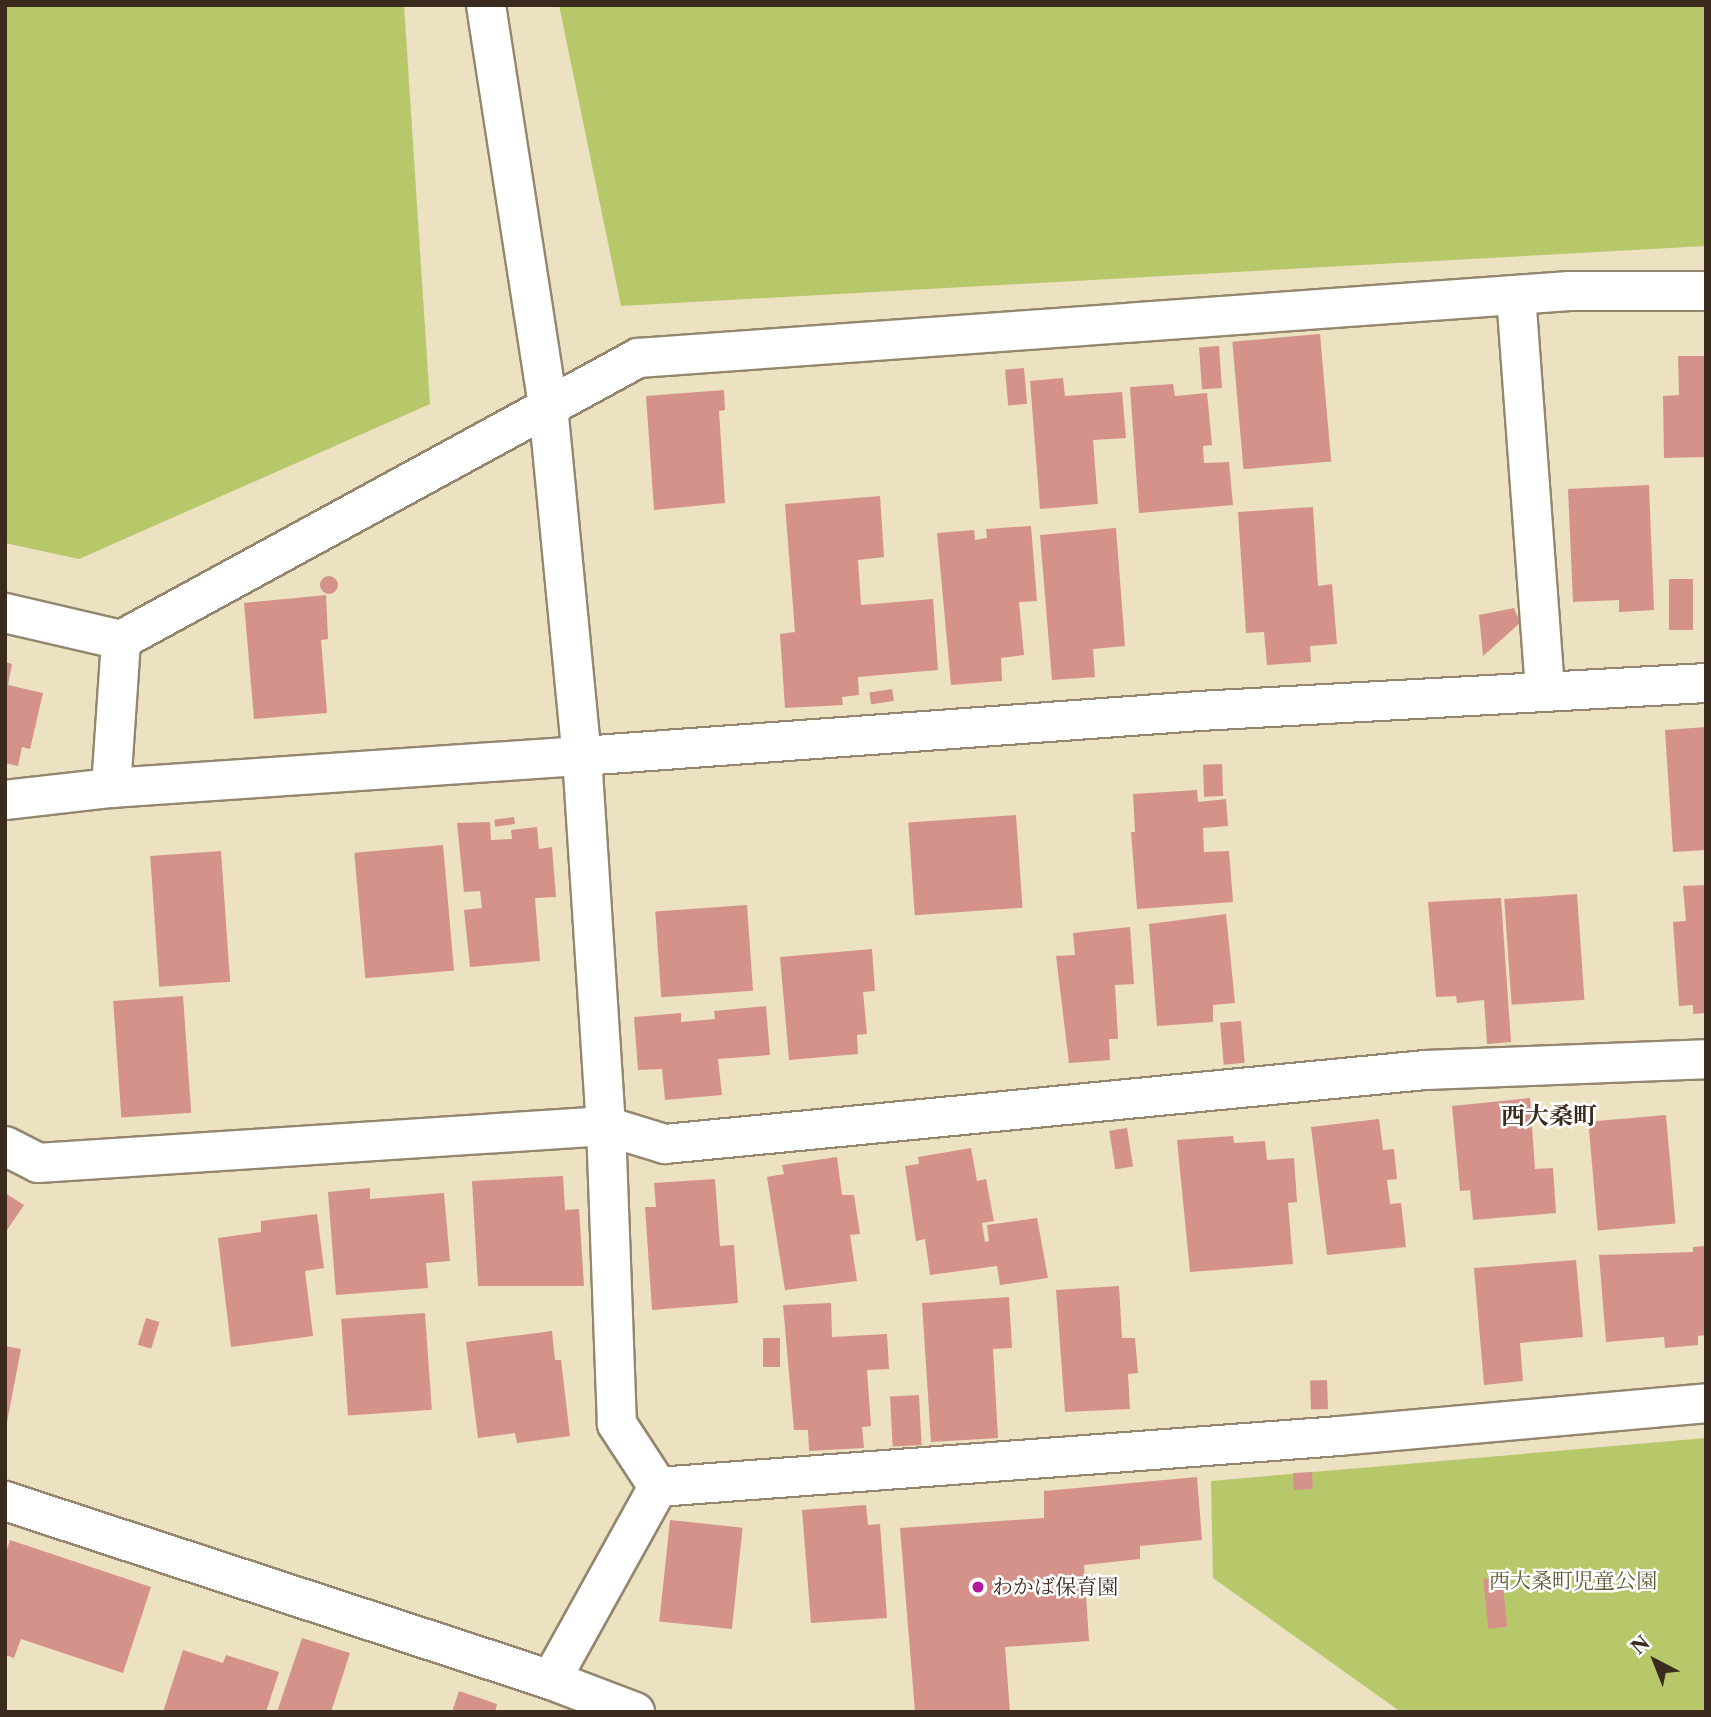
<!DOCTYPE html>
<html>
<head>
<meta charset="utf-8">
<style>
	body { margin:0 }
	#map { position:relative; width:1711px; height:1717px; overflow:hidden; background:#ece1c0; font-family:"Libre Caslon Text","Noto Serif JP",serif }
	div>[style] { position:absolute }
	[style*='--x'] { left:calc(var(--x)*1px); top:calc(var(--y)*1px); width:calc(var(--w)*1px); rotate:calc(var(--a)*1deg) }
	.green>* { inset:0; background:#b7c86b }
	.building>* { inset:0; background:#d5928b; transform-origin:0 0 }
	.round { border-radius:50% }
	.roads { filter:drop-shadow(2px 0 #94866f) drop-shadow(-2px 0 #94866f) drop-shadow(0 2px #94866f) drop-shadow(0 -2px #94866f) }
	.minor>* { height:38px; margin:-19px; padding:0 19px; transform-origin:19px; border-radius:19px; background:#fff }
	.dots>* { width:19px; height:19px; translate:-50% -50%; box-sizing:border-box; border:4px solid #fff; border-radius:50% }
	span { translate:-50% -50%; white-space:nowrap; text-align:center; line-height:1.15; -webkit-text-stroke:5px #fff; paint-order:stroke }
	.park-label { font-size:21px; color:#605935 }
	.poi-label { font-size:21px; color:#3b2a1e }
	.left { translate:0 -50%; text-align:left }
	.quarter-label { font-size:24px; color:#3b2a1e; font-weight:700 }
	.frame { position:absolute; inset:0; border:7px solid #3b2a1e; pointer-events:none }
	.north { position:absolute; left:1620px; top:1626px; width:70px; height:70px; -webkit-text-stroke:5px #fff; paint-order:stroke; rotate:318deg; font-size:19px; font-weight:700; line-height:28px; text-align:center; color:#3b2a1e }
	.north::after { content:''; display:block; margin:auto; width:24px; height:32px; background:#3b2a1e; clip-path:polygon(50% 0,100% 100%,50% 72%,0 100%) }
</style>
</head>
<body>
<div id="map">
	<div class="green">
		<div style="clip-path:polygon(5px 5px,404px 5px,430px 404px,79px 559px,5px 543px)"></div>
		<div style="clip-path:polygon(559px 5px,1706px 5px,1706px 246px,621px 306px)"></div>
		<div style="clip-path:polygon(1706px 1438px,1706px 1712px,1401px 1712px,1213px 1578px,1211px 1481px)"></div>
	</div>
	<div class="building">
		<div style="left:1320px;top:334px;width:128px;height:88px;rotate:85deg"></div>
		<div style="left:1219px;top:346px;width:42px;height:20px;rotate:86deg"></div>
		<div style="clip-path:polygon(1678px 356px,1706px 356px,1706px 457px,1664px 458px,1663px 396px,1679px 395px)"></div>
		<div style="left:1024px;top:368px;width:36px;height:19px;rotate:85deg"></div>
		<div style="clip-path:polygon(1063px 378px,1065px 396px,1122px 392px,1126px 438px,1093px 440px,1098px 504px,1040px 509px,1030px 381px)"></div>
		<div style="clip-path:polygon(1173px 384px,1175px 396px,1207px 393px,1212px 445px,1203px 446px,1204px 463px,1229px 462px,1233px 505px,1139px 513px,1130px 387px)"></div>
		<div style="clip-path:polygon(724px 390px,725px 410px,719px 411px,725px 503px,654px 510px,646px 396px)"></div>
		<div style="clip-path:polygon(1649px 485px,1654px 610px,1619px 612px,1619px 600px,1573px 602px,1568px 489px)"></div>
		<div style="clip-path:polygon(880px 496px,884px 557px,858px 560px,861px 605px,933px 599px,938px 670px,858px 677px,859px 695px,842px 697px,843px 705px,785px 708px,780px 634px,795px 632px,785px 504px)"></div>
		<div style="clip-path:polygon(1313px 507px,1318px 586px,1332px 584px,1337px 644px,1310px 646px,1311px 662px,1267px 665px,1264px 632px,1246px 633px,1238px 512px)"></div>
		<div style="clip-path:polygon(1031px 526px,1037px 601px,1019px 602px,1024px 655px,1001px 658px,1002px 681px,951px 685px,937px 533px,974px 530px,975px 540px,987px 538px,986px 529px)"></div>
		<div style="clip-path:polygon(1116px 528px,1125px 646px,1093px 649px,1095px 677px,1052px 680px,1040px 535px)"></div>
		<div class="round" style="left:320px;top:576px;width:18px;height:18px"></div>
		<div style="left:1669px;top:579px;width:24px;height:51px"></div>
		<div style="clip-path:polygon(326px 595px,328px 639px,321px 640px,327px 713px,254px 719px,244px 603px)"></div>
		<div style="clip-path:polygon(1514px 608px,1520px 623px,1483px 656px,1479px 615px)"></div>
		<div style="clip-path:polygon(5px 662px,12px 664px,8px 685px,43px 693px,30px 749px,22px 747px,18px 766px,5px 763px)"></div>
		<div style="left:892px;top:689px;width:12px;height:23px;rotate:81deg"></div>
		<div style="clip-path:polygon(1706px 727px,1706px 850px,1673px 852px,1665px 730px)"></div>
		<div style="left:1222px;top:764px;width:32px;height:19px;rotate:88deg"></div>
		<div style="clip-path:polygon(1197px 790px,1198px 802px,1226px 799px,1228px 826px,1203px 828px,1204px 852px,1229px 851px,1233px 902px,1137px 909px,1131px 832px,1135px 832px,1133px 794px)"></div>
		<div style="left:1016px;top:815px;width:93px;height:108px;rotate:86deg"></div>
		<div style="left:514px;top:817px;width:7px;height:20px;rotate:82deg"></div>
		<div style="clip-path:polygon(490px 822px,491px 840px,512px 839px,511px 830px,537px 827px,539px 849px,552px 847px,556px 897px,535px 898px,540px 961px,470px 967px,464px 910px,482px 908px,480px 891px,464px 892px,457px 823px)"></div>
		<div style="left:443px;top:845px;width:126px;height:89px;rotate:85deg"></div>
		<div style="left:221px;top:851px;width:131px;height:71px;rotate:86deg"></div>
		<div style="clip-path:polygon(1706px 885px,1706px 1013px,1693px 1014px,1693px 1005px,1679px 1006px,1673px 922px,1686px 921px,1683px 886px)"></div>
		<div style="left:1577px;top:894px;width:106px;height:73px;rotate:86deg"></div>
		<div style="clip-path:polygon(1501px 898px,1511px 1042px,1487px 1044px,1484px 1000px,1457px 1003px,1456px 996px,1436px 997px,1428px 902px)"></div>
		<div style="left:747px;top:905px;width:86px;height:92px;rotate:86deg"></div>
		<div style="clip-path:polygon(1226px 914px,1235px 1003px,1213px 1005px,1213px 1022px,1157px 1026px,1149px 924px)"></div>
		<div style="clip-path:polygon(1130px 927px,1134px 984px,1115px 985px,1118px 1039px,1109px 1039px,1110px 1060px,1069px 1063px,1056px 956px,1075px 955px,1073px 933px)"></div>
		<div style="clip-path:polygon(872px 949px,875px 991px,863px 992px,867px 1034px,857px 1035px,858px 1054px,789px 1060px,780px 957px)"></div>
		<div style="left:183px;top:996px;width:117px;height:70px;rotate:86deg"></div>
		<div style="clip-path:polygon(766px 1006px,770px 1055px,718px 1059px,722px 1095px,665px 1100px,662px 1069px,638px 1070px,634px 1017px,681px 1013px,681px 1022px,715px 1019px,714px 1011px)"></div>
		<div style="left:1241px;top:1021px;width:42px;height:21px;rotate:85deg"></div>
		<div style="clip-path:polygon(1530px 1098px,1535px 1169px,1553px 1168px,1556px 1213px,1473px 1220px,1470px 1190px,1460px 1191px,1452px 1106px)"></div>
		<div style="left:1666px;top:1115px;width:109px;height:78px;rotate:85deg"></div>
		<div style="clip-path:polygon(1379px 1119px,1383px 1150px,1394px 1149px,1397px 1179px,1387px 1180px,1390px 1204px,1401px 1203px,1406px 1247px,1327px 1255px,1311px 1127px)"></div>
		<div style="left:1127px;top:1128px;width:39px;height:18px;rotate:81deg"></div>
		<div style="clip-path:polygon(1233px 1136px,1234px 1143px,1265px 1141px,1267px 1160px,1294px 1158px,1297px 1202px,1288px 1203px,1293px 1264px,1190px 1272px,1177px 1140px)"></div>
		<div style="clip-path:polygon(971px 1148px,977px 1181px,986px 1179px,994px 1221px,982px 1223px,985px 1242px,989px 1241px,987px 1225px,1037px 1218px,1048px 1278px,1000px 1285px,997px 1266px,930px 1275px,925px 1239px,916px 1241px,905px 1166px,919px 1164px,918px 1157px)"></div>
		<div style="clip-path:polygon(837px 1157px,842px 1195px,854px 1195px,860px 1234px,850px 1235px,857px 1281px,785px 1290px,767px 1177px,784px 1174px,782px 1165px)"></div>
		<div style="clip-path:polygon(563px 1176px,565px 1210px,579px 1209px,584px 1286px,478px 1286px,472px 1181px)"></div>
		<div style="clip-path:polygon(715px 1179px,720px 1246px,734px 1245px,738px 1303px,652px 1310px,645px 1207px,656px 1207px,654px 1183px)"></div>
		<div style="clip-path:polygon(370px 1188px,370px 1199px,444px 1193px,450px 1261px,426px 1263px,428px 1288px,336px 1295px,328px 1192px)"></div>
		<div style="clip-path:polygon(5px 1193px,24px 1205px,5px 1233px)"></div>
		<div style="clip-path:polygon(317px 1214px,324px 1268px,305px 1271px,313px 1336px,231px 1347px,218px 1238px,261px 1232px,261px 1221px)"></div>
		<div style="clip-path:polygon(1706px 1246px,1706px 1335px,1698px 1336px,1698px 1345px,1665px 1348px,1664px 1337px,1606px 1342px,1599px 1255px,1693px 1252px,1693px 1247px)"></div>
		<div style="clip-path:polygon(1576px 1260px,1583px 1337px,1520px 1343px,1523px 1381px,1484px 1385px,1474px 1268px)"></div>
		<div style="clip-path:polygon(1119px 1286px,1122px 1338px,1135px 1338px,1138px 1373px,1128px 1374px,1130px 1409px,1065px 1412px,1056px 1290px)"></div>
		<div style="clip-path:polygon(1009px 1297px,1012px 1348px,993px 1349px,998px 1438px,931px 1442px,922px 1303px)"></div>
		<div style="clip-path:polygon(831px 1303px,832px 1337px,887px 1334px,889px 1369px,867px 1370px,871px 1426px,862px 1427px,864px 1448px,809px 1451px,808px 1430px,794px 1430px,783px 1305px)"></div>
		<div style="left:425px;top:1313px;width:97px;height:84px;rotate:86deg"></div>
		<div style="left:146px;top:1318px;width:14px;height:28px;rotate:17deg"></div>
		<div style="clip-path:polygon(552px 1331px,555px 1360px,561px 1360px,570px 1436px,517px 1443px,515px 1433px,478px 1438px,466px 1342px)"></div>
		<div style="left:763px;top:1338px;width:17px;height:29px"></div>
		<div style="clip-path:polygon(5px 1346px,21px 1349px,7px 1422px,5px 1421px)"></div>
		<div style="left:1327px;top:1380px;width:29px;height:17px;rotate:88deg"></div>
		<div style="left:919px;top:1395px;width:50px;height:29px;rotate:87deg"></div>
		<div style="left:1312px;top:1472px;width:17px;height:19px;rotate:87deg"></div>
		<div style="clip-path:polygon(1197px 1477px,1202px 1540px,1140px 1546px,1140px 1559px,1084px 1565px,1089px 1641px,1005px 1647px,1010px 1712px,915px 1712px,900px 1528px,1044px 1518px,1044px 1491px)"></div>
		<div style="clip-path:polygon(866px 1505px,868px 1525px,880px 1524px,887px 1618px,811px 1623px,802px 1510px)"></div>
		<div style="left:670px;top:1520px;width:73px;height:102px;rotate:6deg"></div>
		<div style="clip-path:polygon(10px 1540px,151px 1587px,123px 1673px,21px 1639px,14px 1658px,5px 1655px,5px 1555px)"></div>
		<div style="left:1502px;top:1577px;width:50px;height:19px;rotate:84deg"></div>
		<div style="clip-path:polygon(302px 1638px,350px 1653px,331px 1712px,277px 1712px)"></div>
		<div style="clip-path:polygon(183px 1650px,223px 1663px,226px 1655px,279px 1672px,266px 1712px,163px 1712px)"></div>
		<div style="clip-path:polygon(459px 1691px,497px 1704px,495px 1712px,452px 1712px)"></div>
	</div>
	<div class="roads">
		<div class="minor">
			<div style="--x:486;--y:5;--w:406;--a:81.2"></div>
			<div style="--x:548;--y:406;--w:352;--a:84.5"></div>
			<div style="--x:582;--y:756;--w:619;--a:-4.17"></div>
			<div style="--x:1199;--y:711;--w:508;--a:-3.16"></div>
			<div style="--x:1516;--y:295;--w:397;--a:85.8"></div>
			<div style="--x:5;--y:613;--w:119;--a:13.1"></div>
			<div style="--x:121;--y:640;--w:589;--a:-28.61"></div>
			<div style="--x:638;--y:358;--w:934;--a:-4.11"></div>
			<div style="--x:1570;--y:291;--w:136;--a:0"></div>
			<div style="--x:111;--y:788;--w:148;--a:-86.1"></div>
			<div style="--x:5;--y:800;--w:107;--a:-6.5"></div>
			<div style="--x:111;--y:788;--w:472;--a:-3.9"></div>
			<div style="--x:582;--y:756;--w:371;--a:86.3"></div>
			<div style="--x:606;--y:1126;--w:298;--a:87.9"></div>
			<div style="--x:617;--y:1424;--w:75;--a:56.9"></div>
			<div style="--x:658;--y:1487;--w:683;--a:-4.28"></div>
			<div style="--x:1339;--y:1436;--w:368;--a:-5.1"></div>
			<div style="--x:5;--y:1146;--w:37;--a:27"></div>
			<div style="--x:38;--y:1163;--w:569;--a:-3.73"></div>
			<div style="--x:606;--y:1126;--w:62;--a:17"></div>
			<div style="--x:665;--y:1144;--w:764;--a:-5.56"></div>
			<div style="--x:1425;--y:1070;--w:281;--a:-2.2"></div>
			<div style="--x:5;--y:1501;--w:575;--a:18.15"></div>
			<div style="--x:551;--y:1680;--w:90;--a:20.9"></div>
			<div style="--x:551;--y:1680;--w:221;--a:-61"></div>
		</div>
	</div>
	<div class="dots">
		<div style="left:978px;top:1587px;background:#b5179e"></div>
	</div>
	<div class="park-label">
		<span style="left:1573px;top:1581px">西大桑町児童公園</span>
	</div>
	<div class="poi-label">
		<span class="left" style="left:992px;top:1587px">わかば保育園</span>
	</div>
	<div class="quarter-label">
		<span style="left:1549px;top:1116px">西大桑町</span>
	</div>
	<div class="frame"></div>
	<div class="north">N</div>
</div>
</body>
</html>
